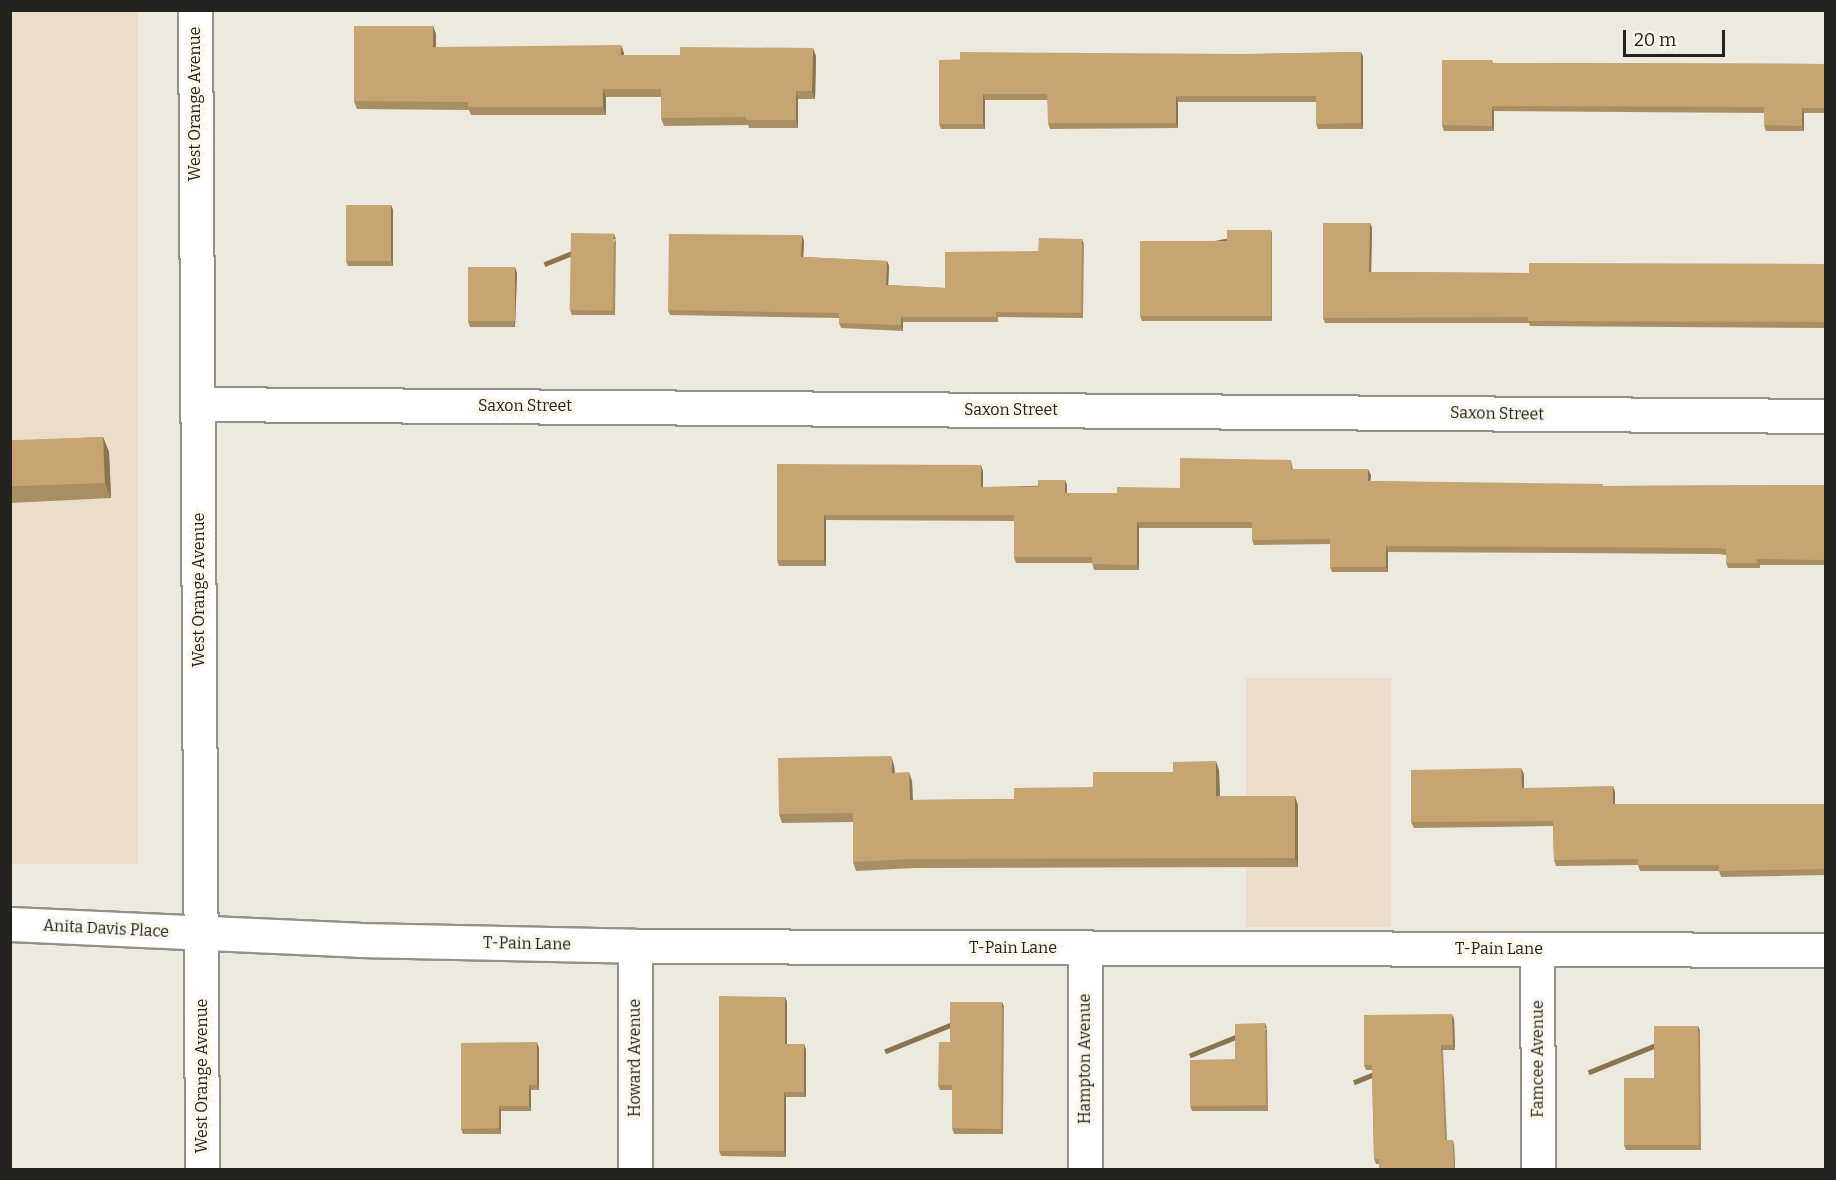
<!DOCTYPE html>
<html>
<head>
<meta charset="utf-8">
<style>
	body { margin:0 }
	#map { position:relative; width:1836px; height:1180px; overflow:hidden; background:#ece9de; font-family:Bitter,serif }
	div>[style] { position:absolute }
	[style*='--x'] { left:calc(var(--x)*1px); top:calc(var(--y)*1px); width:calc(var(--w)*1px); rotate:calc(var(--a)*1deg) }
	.education>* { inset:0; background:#ecdcca; transform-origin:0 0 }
	.roads { filter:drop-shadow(2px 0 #939086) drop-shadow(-2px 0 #939086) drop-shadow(0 2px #939086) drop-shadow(0 -2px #939086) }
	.minor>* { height:33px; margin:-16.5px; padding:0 16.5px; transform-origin:16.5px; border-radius:16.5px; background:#fff }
	.major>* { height:33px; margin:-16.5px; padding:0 16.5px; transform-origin:16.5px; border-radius:16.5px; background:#fff }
	.wall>* { inset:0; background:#aa8e63 }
	.shaded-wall>* { inset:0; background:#8b7450; transform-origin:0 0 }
	.building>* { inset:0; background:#c6a573; transform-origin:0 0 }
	span { translate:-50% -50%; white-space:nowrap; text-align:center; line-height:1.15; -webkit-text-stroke:6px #faf6eb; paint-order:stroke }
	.street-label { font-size:16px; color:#23221e }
	.frame { position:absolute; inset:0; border:12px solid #23221e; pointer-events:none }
	.scale { position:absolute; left:1623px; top:30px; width:102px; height:27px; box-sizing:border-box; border:3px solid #23221e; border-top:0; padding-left:8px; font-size:18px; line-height:21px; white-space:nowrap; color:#23221e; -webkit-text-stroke:4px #faf6eb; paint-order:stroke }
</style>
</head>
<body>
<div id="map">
	<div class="education">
		<div style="left:10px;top:11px;width:128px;height:853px"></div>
		<div style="left:1246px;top:678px;width:145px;height:249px"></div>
	</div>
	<div class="roads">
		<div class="minor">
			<div style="--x:197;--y:404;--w:1629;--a:0.42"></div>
			<div style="--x:10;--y:924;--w:349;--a:2.6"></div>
			<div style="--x:359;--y:940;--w:276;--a:1.2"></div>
			<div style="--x:635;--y:946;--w:1191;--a:0.19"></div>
			<div style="--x:635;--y:946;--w:224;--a:90"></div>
			<div style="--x:1537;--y:949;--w:221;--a:89.7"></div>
			<div style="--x:1085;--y:1170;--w:222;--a:-90"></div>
		</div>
		<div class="major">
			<div style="--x:195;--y:10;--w:1160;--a:89.65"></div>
		</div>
	</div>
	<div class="wall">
		<div style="clip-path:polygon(433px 26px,436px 34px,436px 47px,624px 53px,624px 55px,816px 56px,815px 99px,798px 99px,798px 128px,749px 128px,748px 125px,664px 126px,661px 118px,661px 97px,606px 97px,606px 115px,471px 115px,469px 110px,357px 109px,354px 101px)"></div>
		<div style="clip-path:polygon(1361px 52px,1363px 57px,1363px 129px,1318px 129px,1316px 124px,1316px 102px,1178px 102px,1178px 128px,1050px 129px,1048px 123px,1048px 100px,985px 100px,985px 129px,941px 129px,939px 124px,939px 60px)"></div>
		<div style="clip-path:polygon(1492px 60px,1493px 63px,1826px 64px,1826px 113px,1804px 113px,1804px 131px,1766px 131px,1764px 125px,1764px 113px,1494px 111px,1494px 131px,1444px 131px,1442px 125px)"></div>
		<div style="clip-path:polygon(391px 205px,393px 210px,393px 266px,348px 266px,346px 261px)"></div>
		<div style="clip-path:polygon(1370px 223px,1372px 228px,1371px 272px,1529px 273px,1826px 264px,1826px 328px,1530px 326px,1529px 323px,1325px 323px,1323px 318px)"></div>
		<div style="clip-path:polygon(1271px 230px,1272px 235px,1272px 321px,1142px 321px,1140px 316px)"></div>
		<div style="clip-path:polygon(616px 239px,615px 315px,572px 315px,570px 310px)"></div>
		<div style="clip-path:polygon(804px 241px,803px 257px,887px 261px,889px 266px,888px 285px,945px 288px,1038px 251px,1084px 244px,1083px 318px,998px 317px,998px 322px,903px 322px,903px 331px,841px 328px,839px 323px,839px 318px,670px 315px,668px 310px)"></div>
		<div style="clip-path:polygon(517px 273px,515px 327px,470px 327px,468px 321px)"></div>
		<div style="clip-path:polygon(103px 437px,109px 452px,111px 498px,10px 503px,10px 441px)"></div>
		<div style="clip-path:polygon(1291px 460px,1293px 469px,1371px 475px,1370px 481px,1603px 486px,1826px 485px,1826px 565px,1760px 565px,1760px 568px,1728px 568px,1726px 563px,1726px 555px,1718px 554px,1388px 552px,1388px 572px,1332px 572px,1330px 567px,1330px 544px,1254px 545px,1252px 540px,1252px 528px,1139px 528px,1139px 570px,1094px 570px,1092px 563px,1016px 563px,1014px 557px,1014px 521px,826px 520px,826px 566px,779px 566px,777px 560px,777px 464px,983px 471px,983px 487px,1067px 485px,1067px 493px,1117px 493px,1180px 488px)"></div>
		<div style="clip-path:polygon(894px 765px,895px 773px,912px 781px,913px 800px,1014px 799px,1093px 787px,1173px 772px,1219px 770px,1220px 796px,1298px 805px,1298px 867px,914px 868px,856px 871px,853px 862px,853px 822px,782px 823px,779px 814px)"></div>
		<div style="clip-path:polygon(1524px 774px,1524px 788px,1615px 792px,1615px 804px,1826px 804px,1826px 875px,1721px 877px,1719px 871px,1640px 871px,1638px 865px,1556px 866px,1554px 860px,1553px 826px,1414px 828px,1411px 822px)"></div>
		<div style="clip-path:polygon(785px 997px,787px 1002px,787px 1044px,804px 1044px,806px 1050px,806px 1097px,786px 1097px,786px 1157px,721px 1156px,719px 1151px)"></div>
		<div style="clip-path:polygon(1002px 1002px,1004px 1007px,1003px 1134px,954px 1134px,952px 1128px,952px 1090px,940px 1090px,938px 1085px,950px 1042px)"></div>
		<div style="clip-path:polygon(1454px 1019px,1455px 1050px,1443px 1050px,1447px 1140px,1454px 1145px,1455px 1170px,1379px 1170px,1379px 1164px,1376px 1164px,1374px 1159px,1372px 1070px,1366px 1070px,1364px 1065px)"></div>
		<div style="clip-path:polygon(1698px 1026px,1700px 1031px,1701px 1150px,1626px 1150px,1624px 1145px,1654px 1078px)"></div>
		<div style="clip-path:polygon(1267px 1028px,1268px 1111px,1192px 1111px,1190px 1106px,1235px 1059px)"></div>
		<div style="clip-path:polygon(539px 1048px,539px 1090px,531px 1090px,531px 1111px,501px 1111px,501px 1134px,463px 1134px,461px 1129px)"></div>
	</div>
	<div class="shaded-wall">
		<div style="clip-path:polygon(433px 26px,436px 34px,436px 55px,433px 47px)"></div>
		<div style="clip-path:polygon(621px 45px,624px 53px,624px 63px,621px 55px)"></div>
		<div style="clip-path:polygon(813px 48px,816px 56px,815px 99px,812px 91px)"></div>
		<div style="clip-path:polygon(1361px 52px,1363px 57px,1363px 129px,1361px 123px)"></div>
		<div style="clip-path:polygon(603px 89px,606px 97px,606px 115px,603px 107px)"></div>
		<div style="clip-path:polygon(796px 91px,798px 99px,798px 128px,796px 120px)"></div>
		<div style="clip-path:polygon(983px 94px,985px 100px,985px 129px,983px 124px)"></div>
		<div style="clip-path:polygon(1176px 96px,1178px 102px,1178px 128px,1176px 123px)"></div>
		<div style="clip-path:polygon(1492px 106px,1494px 111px,1494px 131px,1492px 126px)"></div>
		<div style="clip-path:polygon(1802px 108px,1804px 113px,1804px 131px,1802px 126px)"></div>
		<div style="clip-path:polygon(391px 205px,393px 210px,393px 266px,391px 261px)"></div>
		<div style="clip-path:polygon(1370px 223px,1372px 228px,1371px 277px,1369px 272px)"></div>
		<div style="left:1271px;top:230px;width:5px;height:86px;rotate:79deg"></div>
		<div style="left:614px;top:234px;width:5px;height:76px;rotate:68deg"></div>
		<div style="clip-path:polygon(802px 235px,804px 241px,803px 262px,801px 257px)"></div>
		<div style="left:1082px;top:239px;width:5px;height:74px;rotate:68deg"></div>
		<div style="clip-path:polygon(887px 261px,889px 266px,888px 291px,886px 285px)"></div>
		<div style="clip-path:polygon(515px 267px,517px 273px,515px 327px,514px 322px)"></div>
		<div style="clip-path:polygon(901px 317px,903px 322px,903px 331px,901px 325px)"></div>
		<div style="clip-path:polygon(103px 437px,109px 452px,111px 498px,105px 483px)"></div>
		<div style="clip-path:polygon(981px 465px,983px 471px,983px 492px,981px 487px)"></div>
		<div style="clip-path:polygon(1368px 469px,1371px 475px,1370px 487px,1368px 481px)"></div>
		<div style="clip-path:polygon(1065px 480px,1067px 485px,1067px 499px,1065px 493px)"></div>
		<div style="clip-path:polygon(824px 515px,826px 520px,826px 566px,824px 560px)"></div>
		<div style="clip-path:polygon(1137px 522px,1139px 528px,1139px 570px,1137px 565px)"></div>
		<div style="clip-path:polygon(1386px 546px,1388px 552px,1388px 572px,1386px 567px)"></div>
		<div style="clip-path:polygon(891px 756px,894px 765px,895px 782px,892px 773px)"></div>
		<div style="clip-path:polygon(1216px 761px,1219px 770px,1220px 805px,1216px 796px)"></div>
		<div style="clip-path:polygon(1521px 768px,1524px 774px,1524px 794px,1522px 788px)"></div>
		<div style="clip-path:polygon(909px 772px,912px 781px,913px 809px,910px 800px)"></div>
		<div style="clip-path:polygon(1613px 786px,1615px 792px,1615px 810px,1613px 804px)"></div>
		<div style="clip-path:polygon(1295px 796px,1298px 805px,1298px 867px,1295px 858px)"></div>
		<div style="clip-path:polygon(785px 997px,787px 1002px,787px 1049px,785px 1044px)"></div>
		<div style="left:1002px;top:1002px;width:5px;height:127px;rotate:68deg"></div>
		<div style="clip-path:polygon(1452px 1014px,1454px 1019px,1455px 1050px,1453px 1045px)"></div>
		<div style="left:1265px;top:1023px;width:5px;height:82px;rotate:68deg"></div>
		<div style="left:1698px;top:1026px;width:5px;height:119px;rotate:68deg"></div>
		<div style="clip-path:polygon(537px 1042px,539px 1048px,539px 1090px,537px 1085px)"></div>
		<div style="clip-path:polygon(804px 1044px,806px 1050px,806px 1097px,804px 1092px)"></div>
		<div style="left:1441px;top:1045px;width:5px;height:95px;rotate:68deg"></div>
		<div style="clip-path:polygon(529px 1085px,531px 1090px,531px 1111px,529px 1106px)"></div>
		<div style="clip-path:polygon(784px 1092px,786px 1097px,786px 1157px,784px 1151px)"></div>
		<div style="clip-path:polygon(499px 1106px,501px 1111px,501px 1134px,499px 1128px)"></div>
		<div style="clip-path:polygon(1453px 1140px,1454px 1145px,1455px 1170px,1454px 1170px)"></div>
	</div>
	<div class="building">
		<div style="clip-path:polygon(354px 26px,433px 26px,433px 47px,621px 45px,621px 55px,680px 55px,680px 47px,813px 48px,812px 91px,796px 91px,796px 120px,746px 120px,746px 117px,661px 118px,661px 89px,603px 89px,603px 107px,468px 107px,468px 102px,354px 101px)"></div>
		<div style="clip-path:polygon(960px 52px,1244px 54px,1361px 52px,1361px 123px,1316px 124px,1316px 96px,1176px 96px,1176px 123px,1048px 123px,1047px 94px,983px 94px,983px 124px,939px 124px,939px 60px,960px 60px)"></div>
		<div style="clip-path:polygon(1442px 60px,1492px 60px,1492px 63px,1826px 64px,1826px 108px,1802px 108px,1802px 126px,1764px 125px,1764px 107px,1492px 106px,1492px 126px,1442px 125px)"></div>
		<div style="left:346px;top:205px;width:45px;height:56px"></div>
		<div style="clip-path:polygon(1323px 223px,1370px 223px,1369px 272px,1529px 273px,1529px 263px,1826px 264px,1826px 322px,1528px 321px,1528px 317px,1323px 318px)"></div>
		<div style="clip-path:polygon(1227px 230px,1271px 230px,1271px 316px,1140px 316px,1140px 241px,1227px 241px)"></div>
		<div style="left:571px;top:233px;width:43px;height:77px;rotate:1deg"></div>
		<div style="clip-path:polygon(669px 234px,802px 235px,801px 257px,887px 261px,886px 285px,945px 288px,945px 252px,1038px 251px,1039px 238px,1082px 239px,1081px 313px,996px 312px,996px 317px,901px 317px,901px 325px,839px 323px,839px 313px,668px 310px)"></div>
		<div style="left:468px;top:267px;width:47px;height:54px"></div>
		<div style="left:103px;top:437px;width:46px;height:93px;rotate:88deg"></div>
		<div style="clip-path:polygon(1180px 458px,1291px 460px,1291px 469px,1368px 469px,1368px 481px,1603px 484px,1603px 486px,1826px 485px,1826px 560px,1757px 559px,1757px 563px,1726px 563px,1726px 549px,1716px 548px,1386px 546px,1386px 567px,1330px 567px,1330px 539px,1252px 540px,1252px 522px,1137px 522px,1137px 565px,1092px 564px,1092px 557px,1014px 557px,1014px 515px,824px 515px,824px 560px,777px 560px,777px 464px,981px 465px,981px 487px,1038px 487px,1038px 480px,1065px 480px,1065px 493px,1117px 493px,1117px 487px,1180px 488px)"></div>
		<div style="clip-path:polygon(891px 756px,892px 773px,909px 772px,910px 800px,1014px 799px,1014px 788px,1093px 787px,1093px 772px,1173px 772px,1173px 762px,1216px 761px,1216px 796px,1295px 796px,1295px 858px,910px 859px,853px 862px,853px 813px,779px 814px,778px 758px)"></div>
		<div style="clip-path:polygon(1521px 768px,1522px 788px,1613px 786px,1613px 804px,1826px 804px,1826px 869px,1719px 871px,1719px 865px,1638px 865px,1638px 859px,1554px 860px,1553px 821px,1411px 822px,1411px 770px)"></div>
		<div style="clip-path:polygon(719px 996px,785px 997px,785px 1044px,804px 1044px,804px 1092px,784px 1092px,784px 1151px,719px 1151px)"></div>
		<div style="clip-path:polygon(950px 1002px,1002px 1002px,1001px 1129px,952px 1128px,952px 1085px,938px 1085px,939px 1042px,950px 1042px)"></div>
		<div style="clip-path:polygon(1452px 1014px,1453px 1045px,1441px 1045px,1445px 1140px,1453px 1140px,1454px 1170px,1379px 1170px,1379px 1159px,1374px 1159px,1372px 1065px,1364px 1065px,1364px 1015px)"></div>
		<div style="clip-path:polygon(1265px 1023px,1266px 1105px,1190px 1106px,1190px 1060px,1235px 1059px,1235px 1024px)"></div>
		<div style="clip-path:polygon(1654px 1026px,1698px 1026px,1699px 1145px,1624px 1145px,1624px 1078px,1654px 1078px)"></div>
		<div style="clip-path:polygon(537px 1042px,537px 1085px,529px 1085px,529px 1106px,499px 1106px,499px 1128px,461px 1129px,461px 1043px)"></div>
	</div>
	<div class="street-label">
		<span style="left:195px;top:104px;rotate:-90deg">West Orange Avenue</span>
		<span style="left:525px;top:406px">Saxon Street</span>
		<span style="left:1011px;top:410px">Saxon Street</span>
		<span style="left:1497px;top:414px;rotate:1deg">Saxon Street</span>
		<span style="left:199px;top:590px;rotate:-90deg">West Orange Avenue</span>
		<span style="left:106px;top:929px;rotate:3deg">Anita Davis Place</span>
		<span style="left:527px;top:944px;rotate:1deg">T-Pain Lane</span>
		<span style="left:1013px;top:948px">T-Pain Lane</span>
		<span style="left:1499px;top:949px">T-Pain Lane</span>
		<span style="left:635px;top:1058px;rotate:-90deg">Howard Avenue</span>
		<span style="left:1085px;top:1059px;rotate:-90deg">Hampton Avenue</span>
		<span style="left:1538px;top:1059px;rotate:-90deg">Famcee Avenue</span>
		<span style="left:202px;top:1076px;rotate:-90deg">West Orange Avenue</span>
	</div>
	<div class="frame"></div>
	<div class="scale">20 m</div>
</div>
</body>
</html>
